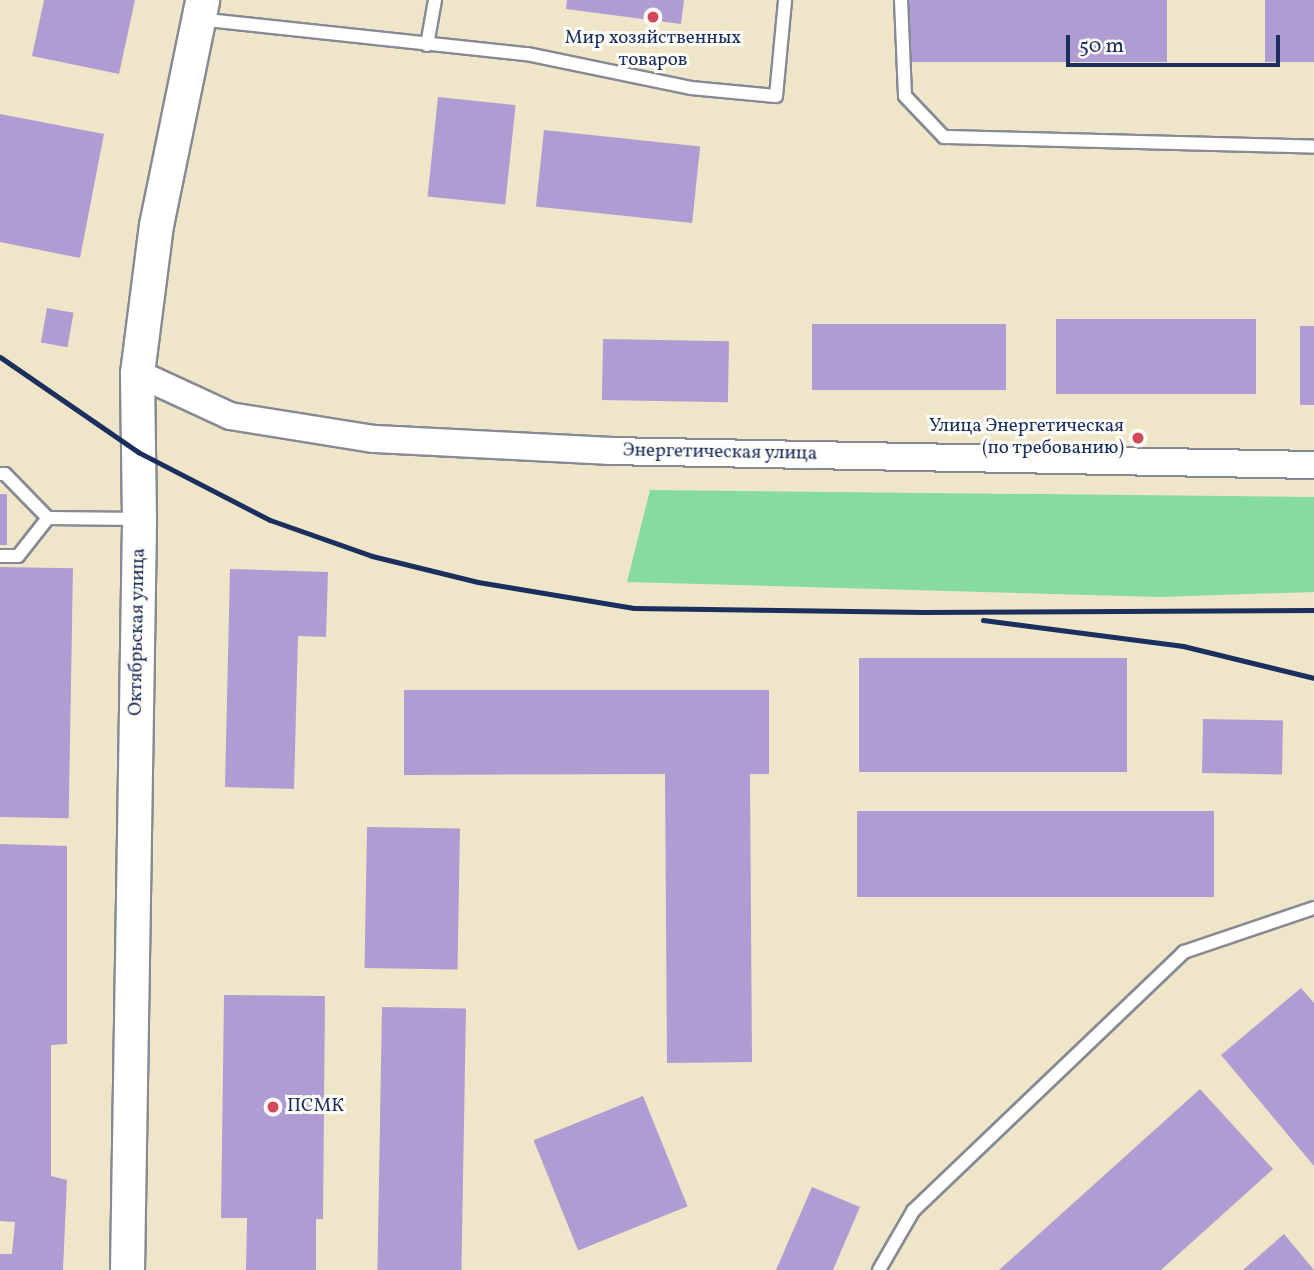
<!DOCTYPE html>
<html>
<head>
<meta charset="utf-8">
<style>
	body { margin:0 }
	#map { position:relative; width:1314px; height:1270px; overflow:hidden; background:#efe6ca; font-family:Vollkorn,serif }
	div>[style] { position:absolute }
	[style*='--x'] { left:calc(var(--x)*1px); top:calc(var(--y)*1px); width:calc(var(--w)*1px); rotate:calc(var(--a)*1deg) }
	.green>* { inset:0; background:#86dc9f }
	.building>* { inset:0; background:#ae9cd3; transform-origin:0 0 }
	.roads { filter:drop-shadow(2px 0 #858a94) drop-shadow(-2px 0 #858a94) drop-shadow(0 2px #858a94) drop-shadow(0 -2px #858a94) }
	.service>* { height:12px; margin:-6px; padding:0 6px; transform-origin:6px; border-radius:6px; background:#fff }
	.minor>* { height:26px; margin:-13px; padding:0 13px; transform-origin:13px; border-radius:13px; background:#fff }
	.tertiary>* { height:33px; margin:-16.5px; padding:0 16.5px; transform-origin:16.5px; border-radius:16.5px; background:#fff }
	.rail>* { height:5px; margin:-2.5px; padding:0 2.5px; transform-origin:2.5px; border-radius:2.5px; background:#1b2f5e }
	.dots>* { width:19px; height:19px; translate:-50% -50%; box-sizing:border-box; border:4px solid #fdfcf7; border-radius:50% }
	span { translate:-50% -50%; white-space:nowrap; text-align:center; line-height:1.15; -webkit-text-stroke:6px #fdfcf7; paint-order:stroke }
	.poi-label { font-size:19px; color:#1b2f5e }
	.right { translate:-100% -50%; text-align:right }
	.left { translate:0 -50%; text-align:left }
	.street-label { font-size:19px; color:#1b2f5e }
	.scale { position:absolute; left:1066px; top:35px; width:214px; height:32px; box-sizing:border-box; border:4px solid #1b2f5e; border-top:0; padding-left:9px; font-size:21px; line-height:24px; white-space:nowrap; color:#1b2f5e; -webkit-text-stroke:5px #fdfcf7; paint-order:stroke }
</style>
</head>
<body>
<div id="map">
	<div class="green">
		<div style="clip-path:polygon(650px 490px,1314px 497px,1314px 592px,1160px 597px,627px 582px)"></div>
	</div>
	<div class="building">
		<div style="clip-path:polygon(44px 0,135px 0,119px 74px,32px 56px)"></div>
		<div style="clip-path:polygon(567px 0,684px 0,681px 24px,566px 9px)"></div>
		<div style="left:908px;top:0;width:259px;height:62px"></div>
		<div style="left:1265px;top:0;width:49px;height:62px"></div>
		<div style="left:438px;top:97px;width:78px;height:100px;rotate:6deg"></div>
		<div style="clip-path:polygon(0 114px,104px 134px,80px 258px,0 242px)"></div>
		<div style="left:544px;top:130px;width:157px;height:77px;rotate:6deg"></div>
		<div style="left:47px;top:308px;width:27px;height:35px;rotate:10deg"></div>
		<div style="left:1056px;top:319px;width:200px;height:75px"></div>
		<div style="left:812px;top:324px;width:194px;height:66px"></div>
		<div style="left:1300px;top:326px;width:14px;height:79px"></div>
		<div style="left:603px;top:339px;width:126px;height:61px;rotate:1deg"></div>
		<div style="left:0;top:494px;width:7px;height:51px"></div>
		<div style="left:0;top:567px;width:73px;height:250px;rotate:1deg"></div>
		<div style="clip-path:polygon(230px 569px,328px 572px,326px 637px,298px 636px,294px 789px,225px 787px)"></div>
		<div style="left:859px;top:658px;width:268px;height:114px"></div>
		<div style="clip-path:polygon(404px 690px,769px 690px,769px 774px,750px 774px,752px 1062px,667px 1063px,665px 774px,404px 775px)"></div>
		<div style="left:1203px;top:719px;width:80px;height:54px;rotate:1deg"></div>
		<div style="left:857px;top:811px;width:357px;height:86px"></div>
		<div style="left:367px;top:827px;width:93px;height:141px;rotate:1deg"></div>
		<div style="clip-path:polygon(0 844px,67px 846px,67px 1044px,51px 1045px,51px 1176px,67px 1180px,63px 1270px,0 1270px,0 1254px,12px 1254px,15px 1222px,0 1221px)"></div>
		<div style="clip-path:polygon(1301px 988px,1314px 1003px,1314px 1166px,1221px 1055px)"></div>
		<div style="clip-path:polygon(224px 995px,325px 996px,323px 1219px,316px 1219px,316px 1270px,246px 1270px,247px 1218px,221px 1218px)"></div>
		<div style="left:382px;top:1007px;width:84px;height:263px;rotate:1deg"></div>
		<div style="clip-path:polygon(1200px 1089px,1273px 1169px,1161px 1270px,999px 1270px)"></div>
		<div style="left:643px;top:1096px;width:119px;height:118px;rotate:68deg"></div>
		<div style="clip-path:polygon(812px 1187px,860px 1207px,833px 1270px,776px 1270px)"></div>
		<div style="clip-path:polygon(1284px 1234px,1314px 1270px,1243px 1270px)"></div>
	</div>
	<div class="roads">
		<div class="service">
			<div style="--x:901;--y:0;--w:96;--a:87.6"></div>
			<div style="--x:905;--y:96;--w:57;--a:46.4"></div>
			<div style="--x:944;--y:137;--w:370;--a:1.5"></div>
			<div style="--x:198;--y:19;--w:331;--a:6.1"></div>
			<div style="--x:527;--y:54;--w:167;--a:11.7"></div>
			<div style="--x:691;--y:88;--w:85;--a:5.4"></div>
			<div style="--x:776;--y:96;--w:96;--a:-84.6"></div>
			<div style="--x:427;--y:45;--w:46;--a:-79.9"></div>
			<div style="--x:0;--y:474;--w:5;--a:0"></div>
			<div style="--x:5;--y:474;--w:62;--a:45.7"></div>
			<div style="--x:48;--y:518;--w:91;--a:0.6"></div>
			<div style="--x:0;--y:556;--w:18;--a:0"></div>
			<div style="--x:18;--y:556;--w:48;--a:-51.7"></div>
			<div style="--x:879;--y:1270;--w:68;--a:-60"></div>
			<div style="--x:913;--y:1211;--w:375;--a:-43.7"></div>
			<div style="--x:1184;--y:952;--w:137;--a:-18.7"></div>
		</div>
		<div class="minor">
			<div style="--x:137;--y:373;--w:102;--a:24.8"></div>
			<div style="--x:230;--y:416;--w:146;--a:9.1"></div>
			<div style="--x:374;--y:439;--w:235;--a:2.9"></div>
			<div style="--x:609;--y:451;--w:705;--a:1.14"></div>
		</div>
		<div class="tertiary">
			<div style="--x:127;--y:1270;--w:751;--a:-89.08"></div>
			<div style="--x:139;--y:519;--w:146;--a:-90.8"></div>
			<div style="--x:137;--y:373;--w:149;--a:-82.7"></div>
			<div style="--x:156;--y:225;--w:230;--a:-78.4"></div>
		</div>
	</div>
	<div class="rail">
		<div style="--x:0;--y:357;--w:168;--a:34.5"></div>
		<div style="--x:138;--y:452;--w:148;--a:27.3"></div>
		<div style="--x:270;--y:520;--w:108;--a:19.4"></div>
		<div style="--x:372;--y:556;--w:109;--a:13.8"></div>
		<div style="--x:478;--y:582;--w:158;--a:9.5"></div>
		<div style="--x:634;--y:608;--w:290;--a:0.8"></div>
		<div style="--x:924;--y:612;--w:390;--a:-0.3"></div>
		<div style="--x:983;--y:620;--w:202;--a:7.4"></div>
		<div style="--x:1183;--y:646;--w:135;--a:13.7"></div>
	</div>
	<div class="dots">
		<div style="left:653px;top:17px;background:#d1495b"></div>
		<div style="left:1138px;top:438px;background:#d1495b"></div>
		<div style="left:273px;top:1107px;background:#d1495b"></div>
	</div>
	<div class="poi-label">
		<span style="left:653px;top:50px">Мир хозяйственных<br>товаров</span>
		<span class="right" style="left:1124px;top:438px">Улица Энергетическая<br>(по требованию)</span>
		<span class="left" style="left:287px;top:1107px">ПСМК</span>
	</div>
	<div class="street-label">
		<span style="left:720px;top:453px;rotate:1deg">Энергетическая улица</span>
		<span style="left:138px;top:632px;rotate:-89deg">Октябрьская улица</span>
	</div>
	<div class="scale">50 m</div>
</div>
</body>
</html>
